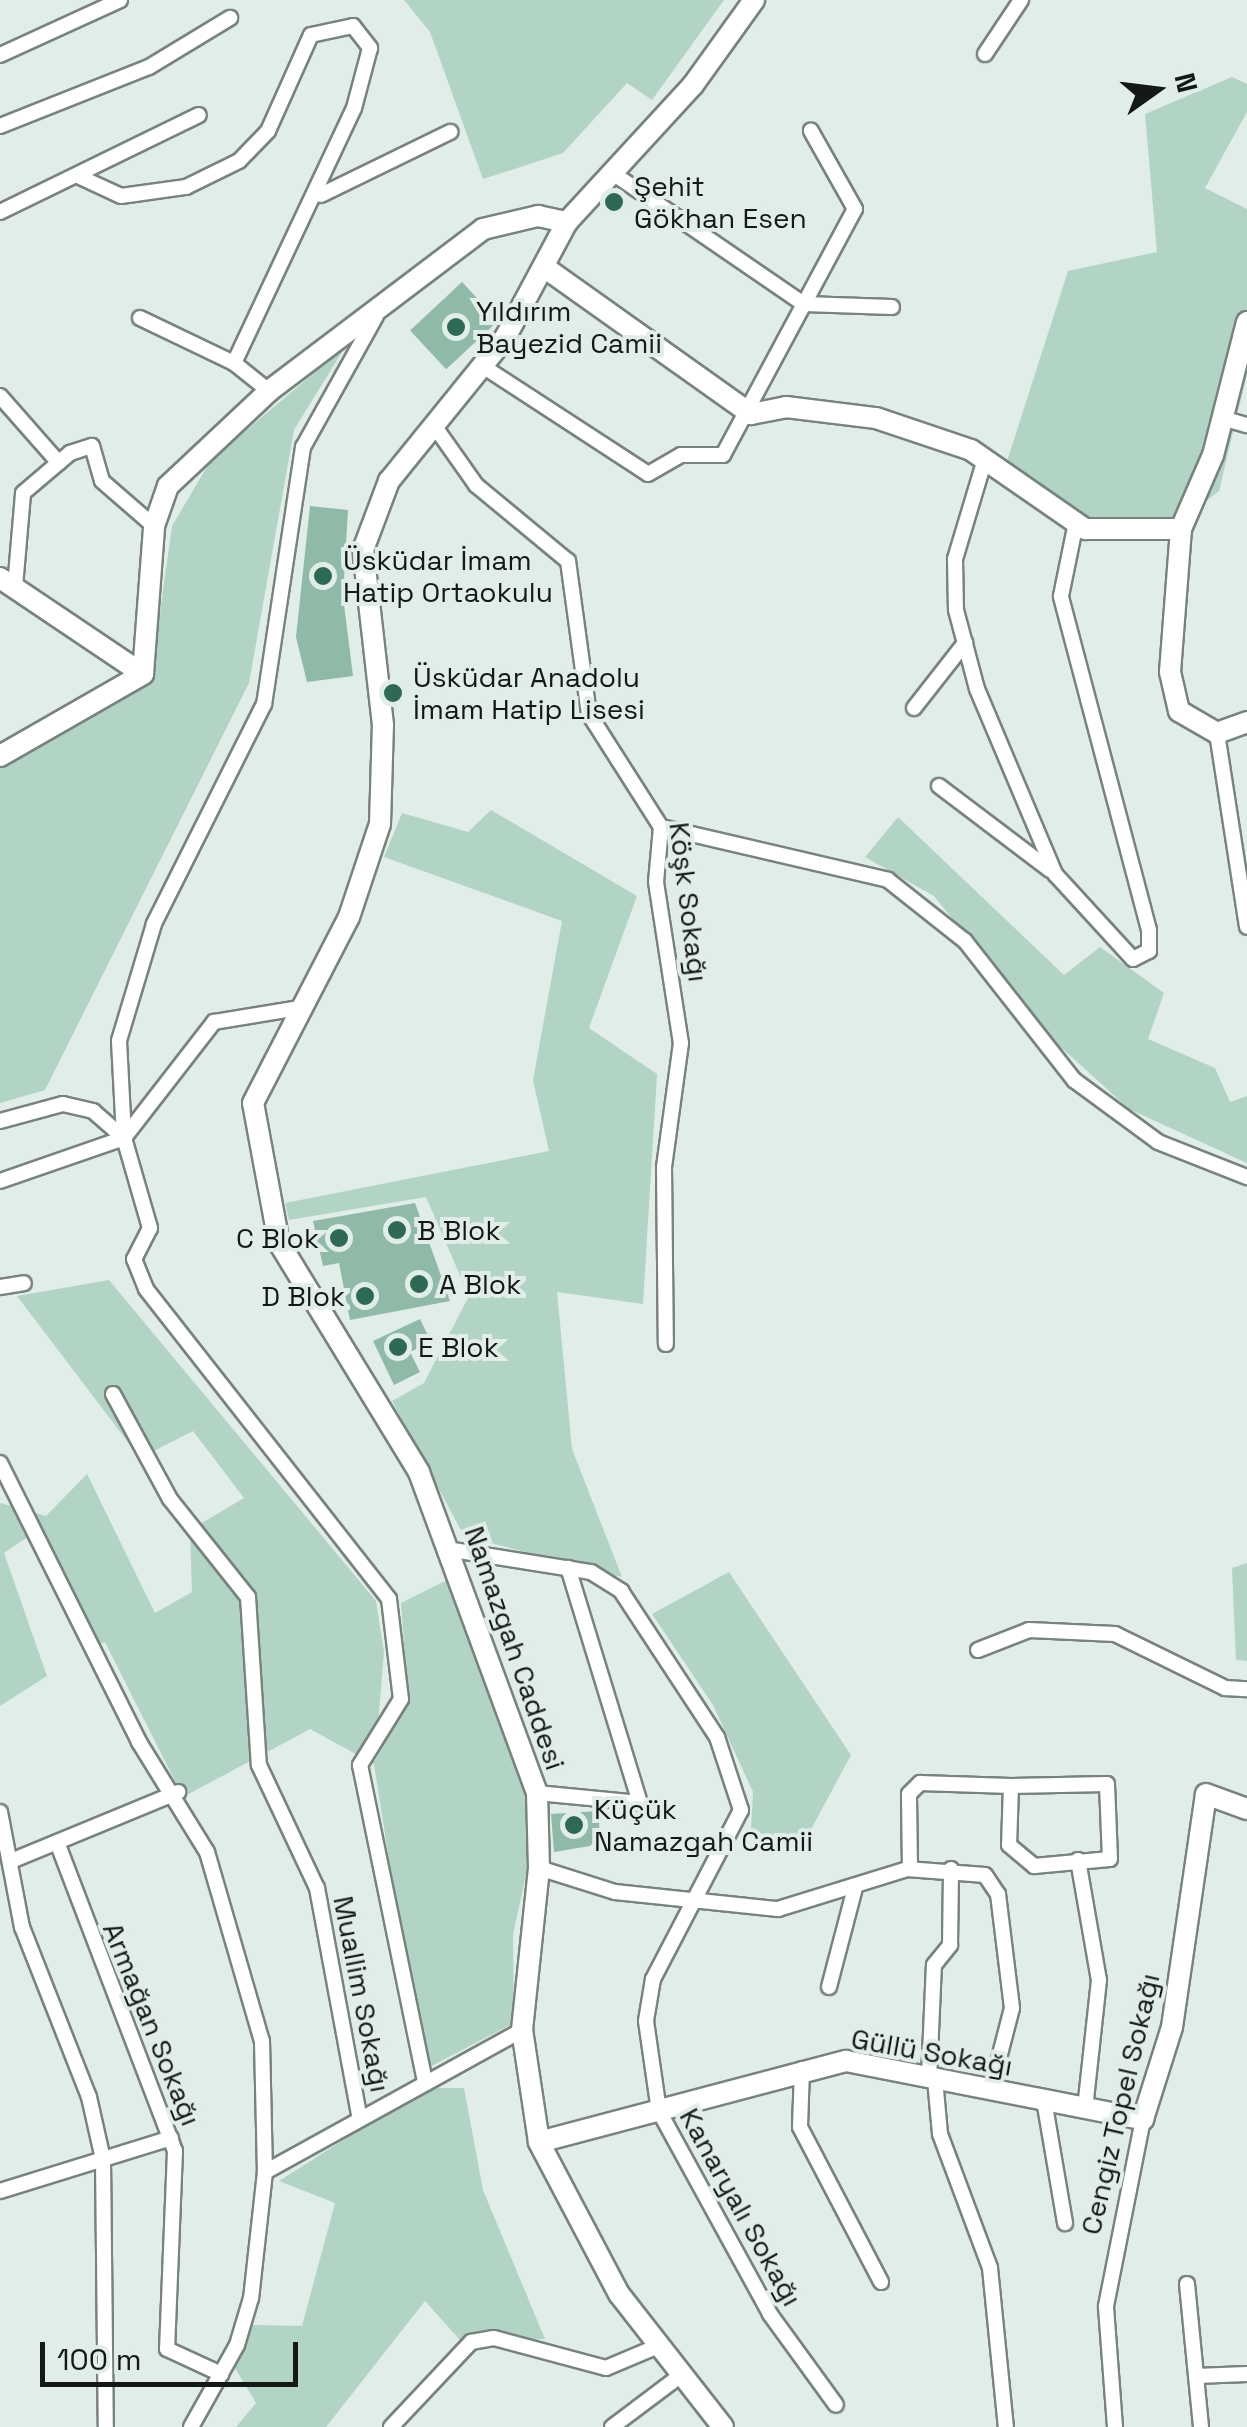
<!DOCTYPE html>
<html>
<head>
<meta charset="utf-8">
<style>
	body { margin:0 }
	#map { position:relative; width:1247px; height:2427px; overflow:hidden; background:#e1ede8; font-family:"Space Grotesk",sans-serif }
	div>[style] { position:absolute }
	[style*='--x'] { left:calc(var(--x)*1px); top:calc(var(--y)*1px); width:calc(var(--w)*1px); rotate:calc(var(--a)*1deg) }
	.green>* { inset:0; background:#b1d4c5 }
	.building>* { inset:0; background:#8ebaa7; transform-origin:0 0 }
	.roads { filter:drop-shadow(2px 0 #78837e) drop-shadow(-2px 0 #78837e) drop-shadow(0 2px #78837e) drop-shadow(0 -2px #78837e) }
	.street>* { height:14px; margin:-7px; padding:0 7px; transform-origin:7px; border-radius:7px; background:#fff }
	.secondary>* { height:20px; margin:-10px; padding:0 10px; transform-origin:10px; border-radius:10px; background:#fff }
	.dots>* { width:28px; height:28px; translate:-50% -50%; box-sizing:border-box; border:5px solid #e1ede8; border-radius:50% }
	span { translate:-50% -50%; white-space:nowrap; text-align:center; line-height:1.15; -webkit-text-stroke:8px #e1ede8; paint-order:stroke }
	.poi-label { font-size:28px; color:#141816 }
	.left { translate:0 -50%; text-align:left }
	.right { translate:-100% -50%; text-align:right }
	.street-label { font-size:28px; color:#141816 }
	.north { position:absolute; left:1107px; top:40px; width:100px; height:100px; -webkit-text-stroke:8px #e1ede8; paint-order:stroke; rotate:76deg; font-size:28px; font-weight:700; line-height:40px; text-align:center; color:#141816 }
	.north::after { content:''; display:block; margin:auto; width:35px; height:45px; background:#141816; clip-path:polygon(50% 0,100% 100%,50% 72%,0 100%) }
	.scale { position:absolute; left:40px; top:2342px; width:258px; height:45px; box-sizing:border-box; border:5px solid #141816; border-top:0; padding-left:12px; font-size:30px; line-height:35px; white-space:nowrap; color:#141816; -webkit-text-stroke:8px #e1ede8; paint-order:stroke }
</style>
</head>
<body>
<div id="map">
	<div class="green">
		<div style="clip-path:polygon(404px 0,724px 0,652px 100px,627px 83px,563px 153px,483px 179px,430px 32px)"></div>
		<div style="clip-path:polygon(1232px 77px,1247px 84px,1247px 112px,1205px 188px,1247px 209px,1247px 374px,1219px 491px,1164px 534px,1080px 537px,1001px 480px,1068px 271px,1157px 252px,1145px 114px)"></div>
		<div style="clip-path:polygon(345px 347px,294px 430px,249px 683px,45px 1090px,0 1103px,0 766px,151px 677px,172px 526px,211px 460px)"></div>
		<div style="clip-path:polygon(491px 810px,637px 896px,589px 1028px,657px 1074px,643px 1304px,557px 1292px,572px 1449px,622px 1577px,464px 1536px,392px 1401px,424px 1383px,469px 1296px,426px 1197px,289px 1220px,285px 1203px,549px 1151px,533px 1080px,562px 921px,384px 857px,402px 813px,468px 832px)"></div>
		<div style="clip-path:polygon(898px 817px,1064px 975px,1100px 947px,1164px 993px,1148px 1039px,1215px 1068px,1230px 1102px,1247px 1096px,1247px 1163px,1129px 1109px,1042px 1030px,934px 896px,865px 857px)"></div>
		<div style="clip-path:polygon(109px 1280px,376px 1601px,384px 1652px,375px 1761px,408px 1701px,401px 1603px,449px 1579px,527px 1795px,527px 1870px,513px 1935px,514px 2023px,422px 2071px,374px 1764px,310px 1729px,183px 1797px,105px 1642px,87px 1650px,29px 1536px,4px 1553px,47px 1676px,0 1706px,0 1503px,46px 1516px,87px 1474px,155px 1613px,192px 1592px,190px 1530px,244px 1498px,193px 1431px,140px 1458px,17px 1296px)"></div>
		<div style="clip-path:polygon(1247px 1563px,1247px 1661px,1236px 1660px,1232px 1568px)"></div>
		<div style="clip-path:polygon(729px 1572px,851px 1755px,801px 1848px,751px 1830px,753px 1792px,713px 1705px,652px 1614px)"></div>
		<div style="clip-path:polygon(425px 2088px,464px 2088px,483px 2190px,545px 2339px,460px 2340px,425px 2301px,326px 2427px,236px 2427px,256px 2403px,235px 2368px,251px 2325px,302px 2326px,335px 2203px,279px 2181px)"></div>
	</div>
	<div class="building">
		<div style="left:462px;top:282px;width:53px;height:71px;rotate:47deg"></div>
		<div style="clip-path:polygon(310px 506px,348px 510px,343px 597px,353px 676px,307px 682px,296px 637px)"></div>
		<div style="clip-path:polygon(415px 1203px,450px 1301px,350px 1320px,339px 1263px,323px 1266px,313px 1221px)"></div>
		<div style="clip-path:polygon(420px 1319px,431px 1342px,410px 1352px,420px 1372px,394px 1385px,373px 1341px)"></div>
		<div style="clip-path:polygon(598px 1811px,600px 1836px,590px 1846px,554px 1852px,551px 1814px)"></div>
	</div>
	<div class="roads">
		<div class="street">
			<div style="--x:985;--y:54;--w:65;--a:-56.3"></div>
			<div style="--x:0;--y:55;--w:132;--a:-24.6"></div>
			<div style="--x:0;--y:126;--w:160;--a:-21.6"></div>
			<div style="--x:149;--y:67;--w:95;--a:-31.2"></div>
			<div style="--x:611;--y:172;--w:234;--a:34.4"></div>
			<div style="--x:804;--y:304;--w:88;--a:2"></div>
			<div style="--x:80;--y:177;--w:45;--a:24.9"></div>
			<div style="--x:121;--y:196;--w:66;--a:-7.9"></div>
			<div style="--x:186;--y:187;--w:59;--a:-26.1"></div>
			<div style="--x:239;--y:161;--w:42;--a:-46"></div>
			<div style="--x:268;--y:131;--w:105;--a:-65.9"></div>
			<div style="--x:311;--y:35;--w:43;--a:-12.1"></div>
			<div style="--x:353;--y:26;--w:28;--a:52"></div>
			<div style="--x:370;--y:48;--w:62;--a:104.9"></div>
			<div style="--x:354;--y:108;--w:282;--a:115.2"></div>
			<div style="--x:234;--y:363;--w:45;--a:38.7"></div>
			<div style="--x:321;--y:195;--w:144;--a:-26"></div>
			<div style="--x:0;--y:212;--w:221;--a:-26"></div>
			<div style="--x:376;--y:316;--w:150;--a:119.1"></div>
			<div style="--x:303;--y:447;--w:260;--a:98.6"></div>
			<div style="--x:264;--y:704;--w:246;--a:116.6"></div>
			<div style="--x:154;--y:924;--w:122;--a:106.7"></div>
			<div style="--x:119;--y:1041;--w:97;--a:87"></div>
			<div style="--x:124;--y:1138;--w:94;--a:73.9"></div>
			<div style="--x:150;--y:1228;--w:35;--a:117"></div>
			<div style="--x:134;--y:1259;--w:32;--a:68"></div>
			<div style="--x:146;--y:1289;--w:394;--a:51.9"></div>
			<div style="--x:389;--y:1599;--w:101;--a:83.2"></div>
			<div style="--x:401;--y:1699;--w:78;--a:121.8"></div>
			<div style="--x:360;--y:1765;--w:325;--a:78.4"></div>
			<div style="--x:140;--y:318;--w:104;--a:25.6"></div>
			<div style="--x:481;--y:365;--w:199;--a:33.1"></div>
			<div style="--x:648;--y:474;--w:38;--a:-30"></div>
			<div style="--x:681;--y:455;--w:42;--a:0"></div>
			<div style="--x:723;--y:455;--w:279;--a:-61.8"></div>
			<div style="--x:855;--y:209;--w:90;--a:-119.4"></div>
			<div style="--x:0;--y:396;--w:89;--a:48.6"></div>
			<div style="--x:1222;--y:418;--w:26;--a:16"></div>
			<div style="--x:433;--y:424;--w:75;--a:54.8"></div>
			<div style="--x:476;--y:485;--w:119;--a:39.6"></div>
			<div style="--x:568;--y:561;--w:154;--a:82.2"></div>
			<div style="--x:589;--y:714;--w:134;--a:57.5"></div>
			<div style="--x:661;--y:827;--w:55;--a:95.2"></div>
			<div style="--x:656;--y:882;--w:163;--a:81.2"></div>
			<div style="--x:681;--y:1043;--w:125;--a:97.8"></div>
			<div style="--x:664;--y:1167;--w:177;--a:89.4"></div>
			<div style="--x:985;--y:459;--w:104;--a:106.7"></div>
			<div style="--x:955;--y:559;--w:51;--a:88.9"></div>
			<div style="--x:956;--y:610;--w:82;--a:75.1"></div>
			<div style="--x:977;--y:689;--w:201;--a:67.1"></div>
			<div style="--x:1055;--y:874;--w:115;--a:47.5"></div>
			<div style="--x:1133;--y:959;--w:18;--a:-27"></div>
			<div style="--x:1149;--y:951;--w:21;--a:-90"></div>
			<div style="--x:1149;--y:930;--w:345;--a:-104.8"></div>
			<div style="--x:1061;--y:596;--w:76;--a:-78.5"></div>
			<div style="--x:15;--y:587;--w:94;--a:-85.1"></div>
			<div style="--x:23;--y:493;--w:62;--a:-40.4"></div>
			<div style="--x:70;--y:453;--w:23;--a:-18"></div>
			<div style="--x:92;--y:446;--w:36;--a:74"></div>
			<div style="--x:102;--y:481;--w:69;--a:40.9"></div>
			<div style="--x:914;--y:708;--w:83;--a:-51.9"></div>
			<div style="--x:1217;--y:733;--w:196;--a:81.2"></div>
			<div style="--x:939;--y:786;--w:139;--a:37.1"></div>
			<div style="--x:661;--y:827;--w:233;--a:13.1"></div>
			<div style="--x:888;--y:880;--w:98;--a:38.4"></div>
			<div style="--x:965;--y:941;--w:177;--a:51.9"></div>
			<div style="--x:1074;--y:1080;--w:104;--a:36.4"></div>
			<div style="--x:1158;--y:1142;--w:96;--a:21.5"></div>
			<div style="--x:0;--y:1121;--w:65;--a:-15.1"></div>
			<div style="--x:63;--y:1104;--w:31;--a:13"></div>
			<div style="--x:93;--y:1111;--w:41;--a:41.1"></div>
			<div style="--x:0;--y:1181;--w:131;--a:-19.1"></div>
			<div style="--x:124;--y:1138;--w:147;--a:-52.2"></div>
			<div style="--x:214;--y:1022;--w:86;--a:-9.4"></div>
			<div style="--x:0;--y:1287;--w:24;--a:-9"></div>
			<div style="--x:113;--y:1394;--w:119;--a:61.5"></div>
			<div style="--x:170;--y:1499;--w:125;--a:51.5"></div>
			<div style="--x:248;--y:1597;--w:168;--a:86.3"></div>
			<div style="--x:259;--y:1765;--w:136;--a:64.8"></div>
			<div style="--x:317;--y:1888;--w:235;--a:79.5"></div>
			<div style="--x:0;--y:1463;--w:312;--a:63.5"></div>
			<div style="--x:139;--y:1742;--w:129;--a:58.3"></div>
			<div style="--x:207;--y:1852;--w:197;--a:73.8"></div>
			<div style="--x:262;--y:2041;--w:131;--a:88.7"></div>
			<div style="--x:265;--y:2172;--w:127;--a:96.3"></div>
			<div style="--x:251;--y:2298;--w:49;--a:106.6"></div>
			<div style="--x:237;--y:2345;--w:94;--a:119.3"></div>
			<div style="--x:453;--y:1550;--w:140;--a:9.1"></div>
			<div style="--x:591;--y:1572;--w:36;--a:32"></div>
			<div style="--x:621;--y:1591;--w:175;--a:56.7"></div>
			<div style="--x:717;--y:1737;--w:77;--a:71.8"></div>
			<div style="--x:741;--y:1810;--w:191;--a:117.5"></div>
			<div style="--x:653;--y:1979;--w:43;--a:99.5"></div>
			<div style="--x:646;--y:2021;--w:91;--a:81.8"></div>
			<div style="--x:659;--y:2111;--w:231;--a:61.3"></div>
			<div style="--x:770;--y:2314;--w:112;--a:54"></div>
			<div style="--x:978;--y:1650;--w:55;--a:-21.4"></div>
			<div style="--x:1029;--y:1630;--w:86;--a:2.7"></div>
			<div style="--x:1115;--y:1634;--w:123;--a:26.1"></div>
			<div style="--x:1225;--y:1688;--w:22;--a:3"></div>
			<div style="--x:537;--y:1793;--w:103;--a:5.5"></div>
			<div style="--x:640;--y:1803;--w:246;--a:-107"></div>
			<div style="--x:0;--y:1812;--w:117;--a:79.2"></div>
			<div style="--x:22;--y:1927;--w:183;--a:68.5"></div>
			<div style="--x:89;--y:2097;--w:64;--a:77.3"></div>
			<div style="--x:103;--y:2159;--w:268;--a:89.4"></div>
			<div style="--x:57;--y:1842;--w:331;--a:69.1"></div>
			<div style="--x:175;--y:2151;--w:198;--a:92.3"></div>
			<div style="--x:167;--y:2349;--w:60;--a:24.8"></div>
			<div style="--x:1078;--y:1860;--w:122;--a:80.1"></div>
			<div style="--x:1099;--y:1980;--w:129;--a:96.2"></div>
			<div style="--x:11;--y:1861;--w:181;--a:-22.4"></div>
			<div style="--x:539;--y:1868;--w:80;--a:17.5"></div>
			<div style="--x:615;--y:1892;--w:164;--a:6"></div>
			<div style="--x:778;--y:1909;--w:135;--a:-17.2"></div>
			<div style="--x:907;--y:1869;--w:78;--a:4.4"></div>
			<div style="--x:985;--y:1875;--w:23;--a:56"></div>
			<div style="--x:998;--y:1894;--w:115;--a:83"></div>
			<div style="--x:1012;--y:2008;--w:84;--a:104.5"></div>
			<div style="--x:910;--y:1869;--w:75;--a:-90.8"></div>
			<div style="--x:909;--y:1794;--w:16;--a:-45"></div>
			<div style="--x:920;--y:1783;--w:91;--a:1.9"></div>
			<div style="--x:1011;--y:1786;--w:59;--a:91.9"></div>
			<div style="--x:1009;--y:1845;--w:33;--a:40"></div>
			<div style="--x:1034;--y:1866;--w:76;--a:-5.3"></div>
			<div style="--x:1110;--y:1859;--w:75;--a:-92.3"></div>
			<div style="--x:1107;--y:1784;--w:96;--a:178.8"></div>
			<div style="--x:829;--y:1987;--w:102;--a:-75.3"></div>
			<div style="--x:802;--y:2069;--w:58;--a:92"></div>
			<div style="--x:800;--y:2127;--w:175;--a:62.4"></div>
			<div style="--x:929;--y:2078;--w:113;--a:-87.5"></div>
			<div style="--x:934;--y:1965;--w:26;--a:-51"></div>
			<div style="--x:950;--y:1945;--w:76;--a:-89.2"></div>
			<div style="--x:935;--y:2079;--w:55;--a:84.8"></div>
			<div style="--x:940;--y:2134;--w:143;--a:69.5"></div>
			<div style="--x:990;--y:2268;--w:160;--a:84.3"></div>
			<div style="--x:1044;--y:2100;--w:125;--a:80.3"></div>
			<div style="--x:265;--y:2172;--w:294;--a:-28.9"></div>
			<div style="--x:0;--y:2191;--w:179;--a:-17.2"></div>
			<div style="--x:1187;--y:2284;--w:144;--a:84.4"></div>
			<div style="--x:1196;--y:2376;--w:51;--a:-2.2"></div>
			<div style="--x:391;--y:2427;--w:117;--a:-46.7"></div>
			<div style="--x:471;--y:2342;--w:23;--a:-10"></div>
			<div style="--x:494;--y:2338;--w:116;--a:15"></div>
			<div style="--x:606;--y:2368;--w:54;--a:-22.8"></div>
			<div style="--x:612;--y:2427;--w:85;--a:-36.9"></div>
			<div style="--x:1115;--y:2427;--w:121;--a:-94.3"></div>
			<div style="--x:1106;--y:2306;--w:191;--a:-78.8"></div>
		</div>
		<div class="secondary">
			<div style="--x:544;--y:267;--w:254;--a:35.4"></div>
			<div style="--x:751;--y:414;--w:36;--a:-11"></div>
			<div style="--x:786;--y:407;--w:91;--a:7"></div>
			<div style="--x:876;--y:418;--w:100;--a:18.6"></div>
			<div style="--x:971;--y:450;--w:139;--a:34.7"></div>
			<div style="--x:1085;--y:529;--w:96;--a:0"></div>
			<div style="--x:1247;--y:322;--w:137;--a:104.3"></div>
			<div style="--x:1213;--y:455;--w:81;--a:113.4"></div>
			<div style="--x:1181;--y:529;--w:143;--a:94.4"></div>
			<div style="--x:1170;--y:672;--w:40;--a:77"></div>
			<div style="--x:1179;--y:711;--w:44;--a:30.1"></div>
			<div style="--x:1217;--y:733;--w:32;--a:-20"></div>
			<div style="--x:0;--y:578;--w:172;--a:33.9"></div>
			<div style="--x:0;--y:756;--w:165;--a:-29.8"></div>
			<div style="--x:143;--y:674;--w:148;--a:-85.7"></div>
			<div style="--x:154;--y:526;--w:42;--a:-70.7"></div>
			<div style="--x:168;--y:486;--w:139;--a:-43.2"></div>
			<div style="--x:269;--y:391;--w:268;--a:-37.1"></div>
			<div style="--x:483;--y:229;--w:57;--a:-13.3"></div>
			<div style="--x:538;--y:216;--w:30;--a:12"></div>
			<div style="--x:539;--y:2142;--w:318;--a:-14.8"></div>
			<div style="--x:846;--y:2061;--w:303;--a:11.1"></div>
			<div style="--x:1143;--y:2119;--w:96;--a:-72.5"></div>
			<div style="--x:1172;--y:2027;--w:235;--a:-81.7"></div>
			<div style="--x:1206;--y:1794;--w:44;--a:20.1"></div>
			<div style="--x:723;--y:2427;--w:169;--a:-128"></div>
			<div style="--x:619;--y:2294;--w:172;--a:-117.8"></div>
			<div style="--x:539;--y:2142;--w:113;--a:-98.6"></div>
			<div style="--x:522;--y:2030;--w:163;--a:-84"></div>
			<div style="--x:539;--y:1868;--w:75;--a:-91.5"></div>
			<div style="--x:537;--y:1793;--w:342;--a:-110.2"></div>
			<div style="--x:419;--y:1472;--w:268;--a:-121.4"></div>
			<div style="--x:279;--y:1243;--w:142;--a:-100.5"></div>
			<div style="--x:253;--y:1103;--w:209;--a:-62.7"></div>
			<div style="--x:349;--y:917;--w:98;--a:-71.6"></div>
			<div style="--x:380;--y:824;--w:99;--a:-88.3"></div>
			<div style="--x:383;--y:725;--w:176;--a:-96.5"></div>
			<div style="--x:363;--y:550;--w:74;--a:-69.4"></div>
			<div style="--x:389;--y:481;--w:184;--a:-51"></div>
			<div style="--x:505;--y:338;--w:132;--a:-61.9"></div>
			<div style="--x:567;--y:222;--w:186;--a:-47.4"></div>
			<div style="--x:693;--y:85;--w:105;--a:-54.3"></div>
		</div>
	</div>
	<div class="dots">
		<div style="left:614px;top:202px;background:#2e6953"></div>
		<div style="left:456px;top:327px;background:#2e6953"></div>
		<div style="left:323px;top:576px;background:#2e6953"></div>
		<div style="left:393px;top:693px;background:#2e6953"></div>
		<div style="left:397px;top:1230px;background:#2e6953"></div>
		<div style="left:339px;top:1238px;background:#2e6953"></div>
		<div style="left:419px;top:1284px;background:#2e6953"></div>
		<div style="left:365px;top:1296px;background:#2e6953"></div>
		<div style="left:398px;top:1347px;background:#2e6953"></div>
		<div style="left:574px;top:1825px;background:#2e6953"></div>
	</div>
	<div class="poi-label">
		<span class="left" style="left:634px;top:202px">Şehit<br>Gökhan Esen</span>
		<span class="left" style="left:476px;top:327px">Yıldırım<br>Bayezid Camii</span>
		<span class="left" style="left:343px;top:576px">Üsküdar İmam<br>Hatip Ortaokulu</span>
		<span class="left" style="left:413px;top:693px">Üsküdar Anadolu<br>İmam Hatip Lisesi</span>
		<span class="left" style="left:417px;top:1230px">B Blok</span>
		<span class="right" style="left:319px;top:1238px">C Blok</span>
		<span class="left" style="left:439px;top:1284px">A Blok</span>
		<span class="right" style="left:345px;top:1296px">D Blok</span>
		<span class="left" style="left:418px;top:1347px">E Blok</span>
		<span class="left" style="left:594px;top:1825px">Küçük<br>Namazgah Camii</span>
	</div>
	<div class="street-label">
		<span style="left:689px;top:902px;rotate:83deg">Köşk Sokağı</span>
		<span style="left:515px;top:1648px;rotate:71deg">Namazgah Caddesi</span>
		<span style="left:362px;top:1994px;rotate:79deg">Muallim Sokağı</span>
		<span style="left:152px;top:2024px;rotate:68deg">Armağan Sokağı</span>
		<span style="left:932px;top:2052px;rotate:10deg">Güllü Sokağı</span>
		<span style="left:1120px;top:2104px;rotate:-77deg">Cengiz Topel Sokağı</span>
		<span style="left:741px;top:2207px;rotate:61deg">Kanaryalı Sokağı</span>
	</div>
	<div class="north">N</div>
	<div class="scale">100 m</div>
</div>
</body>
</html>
